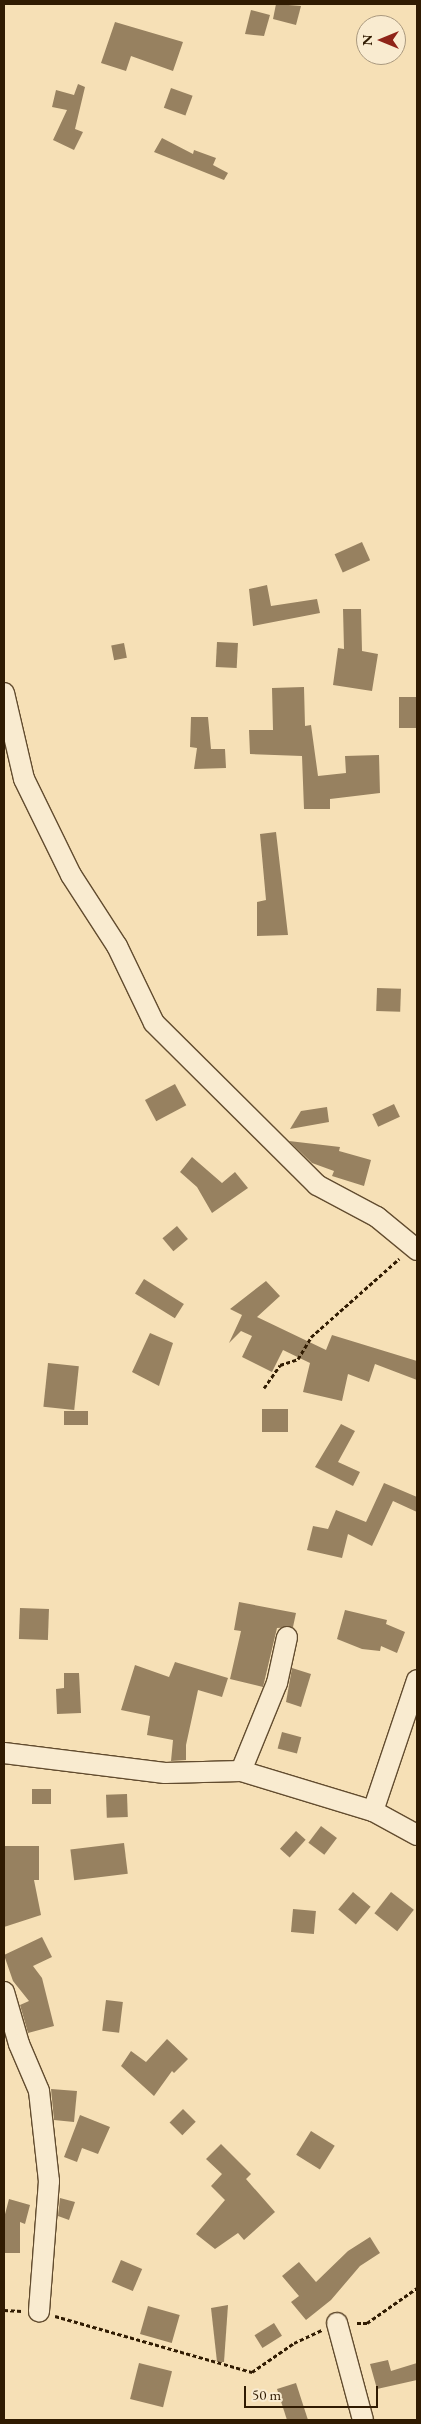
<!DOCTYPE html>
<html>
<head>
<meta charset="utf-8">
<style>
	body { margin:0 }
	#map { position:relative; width:421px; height:2424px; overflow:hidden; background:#f6e0b6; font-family:"EB Garamond",serif }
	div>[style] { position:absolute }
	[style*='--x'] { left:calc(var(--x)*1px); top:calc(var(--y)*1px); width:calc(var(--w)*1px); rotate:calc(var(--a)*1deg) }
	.building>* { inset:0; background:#978160; transform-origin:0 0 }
	.path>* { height:3px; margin-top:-1.5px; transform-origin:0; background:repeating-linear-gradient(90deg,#301b02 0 4px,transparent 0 6.5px) }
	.roads { filter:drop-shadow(1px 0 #624c2f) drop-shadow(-1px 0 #624c2f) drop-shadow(0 1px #624c2f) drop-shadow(0 -1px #624c2f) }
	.street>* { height:20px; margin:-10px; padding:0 10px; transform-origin:10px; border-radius:10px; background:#f9ebd0 }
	span { translate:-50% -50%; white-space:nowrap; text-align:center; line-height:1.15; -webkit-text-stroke:4px #f9ebd0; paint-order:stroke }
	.frame { position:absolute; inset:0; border:5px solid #301b02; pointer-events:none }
	.north { position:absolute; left:356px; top:15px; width:50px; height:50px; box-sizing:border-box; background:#f9ebd0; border:1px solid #a9987e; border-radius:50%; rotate:270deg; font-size:14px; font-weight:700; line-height:20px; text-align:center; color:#301b02 }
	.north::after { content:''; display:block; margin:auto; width:18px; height:22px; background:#8f2418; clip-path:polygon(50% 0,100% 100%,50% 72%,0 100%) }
	.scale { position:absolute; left:244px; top:2386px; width:134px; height:22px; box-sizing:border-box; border:2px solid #301b02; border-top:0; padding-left:6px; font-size:15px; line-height:18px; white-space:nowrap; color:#301b02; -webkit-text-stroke:4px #f9ebd0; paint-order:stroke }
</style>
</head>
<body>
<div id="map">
	<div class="building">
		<div style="clip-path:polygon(276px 4px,301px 6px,296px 25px,273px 19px)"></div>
		<div style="clip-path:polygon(251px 10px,270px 15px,264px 36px,245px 34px)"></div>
		<div style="clip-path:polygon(115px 22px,183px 42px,173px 71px,131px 56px,126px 71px,101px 63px)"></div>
		<div style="clip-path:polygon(78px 84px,85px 87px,75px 129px,83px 132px,74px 150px,53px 140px,67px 110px,52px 107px,56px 90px,74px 95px)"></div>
		<div style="left:171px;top:88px;width:23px;height:21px;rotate:20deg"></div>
		<div style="clip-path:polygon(162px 138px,193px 154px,194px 150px,216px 158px,213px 165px,228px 173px,224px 180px,154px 152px)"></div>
		<div style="left:362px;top:542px;width:20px;height:30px;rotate:66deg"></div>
		<div style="clip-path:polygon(267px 585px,271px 606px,317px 599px,320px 613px,253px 626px,249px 589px)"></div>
		<div style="clip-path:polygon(343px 609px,361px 609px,362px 651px,378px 654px,372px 691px,333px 685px,338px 648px,344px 649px)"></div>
		<div style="left:217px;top:642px;width:21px;height:25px;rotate:3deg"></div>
		<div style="left:124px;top:643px;width:15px;height:13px;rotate:79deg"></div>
		<div style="clip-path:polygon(304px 687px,305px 726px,311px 725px,318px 776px,346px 773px,345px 756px,379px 755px,380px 793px,330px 799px,330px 809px,304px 809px,302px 756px,250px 754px,249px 730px,273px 730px,272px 688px)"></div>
		<div style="left:399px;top:697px;width:18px;height:31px"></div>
		<div style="clip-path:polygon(191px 717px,208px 717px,211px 749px,225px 749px,226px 768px,194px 769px,197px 748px,190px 747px)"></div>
		<div style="clip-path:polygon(276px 832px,288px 935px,257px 936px,257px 902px,266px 900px,260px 834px)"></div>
		<div style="left:377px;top:988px;width:24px;height:23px;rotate:2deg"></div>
		<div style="left:175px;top:1084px;width:24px;height:34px;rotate:62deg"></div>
		<div style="left:394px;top:1104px;width:14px;height:24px;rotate:65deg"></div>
		<div style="clip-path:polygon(327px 1107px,329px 1122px,290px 1129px,301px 1111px)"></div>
		<div style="clip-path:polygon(289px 1141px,340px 1147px,339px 1151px,371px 1160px,364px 1186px,332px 1176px,334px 1171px,312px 1163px)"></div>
		<div style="clip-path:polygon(192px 1157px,222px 1183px,235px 1172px,248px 1188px,212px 1213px,197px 1187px,180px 1172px)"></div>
		<div style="left:177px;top:1226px;width:17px;height:19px;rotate:50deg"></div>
		<div style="left:144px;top:1279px;width:47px;height:17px;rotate:32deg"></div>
		<div style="clip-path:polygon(266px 1281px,280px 1296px,257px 1317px,326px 1350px,332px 1335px,417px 1361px,417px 1380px,375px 1364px,369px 1382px,348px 1374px,342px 1401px,303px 1392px,310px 1363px,283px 1350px,272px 1372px,242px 1357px,252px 1336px,241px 1331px,229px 1343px,242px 1315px,230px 1309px)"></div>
		<div style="clip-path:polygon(150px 1333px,173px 1343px,159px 1386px,132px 1372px)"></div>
		<div style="left:48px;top:1363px;width:31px;height:44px;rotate:6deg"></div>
		<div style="left:262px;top:1409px;width:26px;height:23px"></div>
		<div style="left:64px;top:1411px;width:24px;height:14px"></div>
		<div style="clip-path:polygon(341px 1424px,355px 1431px,338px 1462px,360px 1472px,353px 1486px,315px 1467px)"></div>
		<div style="clip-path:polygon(384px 1483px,417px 1497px,417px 1512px,393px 1501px,372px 1546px,348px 1534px,342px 1558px,307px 1550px,313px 1526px,328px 1529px,336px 1510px,366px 1522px)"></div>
		<div style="clip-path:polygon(239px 1602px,296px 1613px,293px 1627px,277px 1628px,263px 1687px,230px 1679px,241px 1631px,234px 1630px)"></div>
		<div style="left:20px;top:1608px;width:29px;height:31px;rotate:2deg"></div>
		<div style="clip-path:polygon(345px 1610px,387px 1620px,386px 1624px,405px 1632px,397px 1653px,381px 1646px,380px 1651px,362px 1649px,337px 1639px)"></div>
		<div style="clip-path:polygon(175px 1662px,228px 1678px,222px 1697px,198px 1690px,186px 1745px,186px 1760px,171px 1761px,173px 1740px,147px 1735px,150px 1716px,121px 1710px,135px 1665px,169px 1677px)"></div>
		<div style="clip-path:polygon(292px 1668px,311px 1674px,301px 1707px,286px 1702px)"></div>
		<div style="clip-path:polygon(64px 1673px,79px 1673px,81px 1713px,57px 1714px,56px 1689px,64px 1688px)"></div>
		<div style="left:282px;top:1732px;width:20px;height:17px;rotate:15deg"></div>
		<div style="left:32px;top:1789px;width:19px;height:15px"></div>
		<div style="left:127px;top:1794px;width:23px;height:21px;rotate:88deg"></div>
		<div style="left:321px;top:1826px;width:20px;height:21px;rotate:37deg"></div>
		<div style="left:296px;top:1831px;width:13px;height:24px;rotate:42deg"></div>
		<div style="left:124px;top:1843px;width:31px;height:54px;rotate:83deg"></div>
		<div style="clip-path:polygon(4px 1846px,39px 1846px,39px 1880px,34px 1880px,41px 1915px,4px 1927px)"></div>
		<div style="left:353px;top:1892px;width:23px;height:23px;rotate:40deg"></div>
		<div style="left:391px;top:1892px;width:29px;height:27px;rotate:38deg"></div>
		<div style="left:293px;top:1909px;width:23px;height:23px;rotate:5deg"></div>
		<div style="clip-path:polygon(42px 1937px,52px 1957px,33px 1966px,42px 1978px,54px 2026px,28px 2033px,20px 2005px,29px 2001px,13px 1981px,4px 1955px)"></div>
		<div style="left:106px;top:2000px;width:17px;height:31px;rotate:7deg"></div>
		<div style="clip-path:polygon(167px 2039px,188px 2059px,174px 2073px,172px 2071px,154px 2096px,121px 2066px,131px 2051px,146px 2062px)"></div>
		<div style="clip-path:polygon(51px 2089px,77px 2091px,74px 2122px,54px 2120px)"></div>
		<div style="left:183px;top:2109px;width:18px;height:19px;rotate:45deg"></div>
		<div style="clip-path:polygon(80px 2115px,110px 2127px,98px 2154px,82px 2148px,77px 2162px,64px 2157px)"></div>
		<div style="left:311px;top:2131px;width:28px;height:28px;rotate:32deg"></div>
		<div style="clip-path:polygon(221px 2144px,251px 2174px,246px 2179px,275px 2212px,244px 2240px,238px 2233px,215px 2249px,196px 2234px,225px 2200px,211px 2186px,222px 2174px,206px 2159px)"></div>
		<div style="clip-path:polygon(60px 2198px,75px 2202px,69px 2220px,58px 2216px)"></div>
		<div style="clip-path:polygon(9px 2199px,30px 2205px,25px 2224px,20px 2222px,20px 2253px,4px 2253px,4px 2218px)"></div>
		<div style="clip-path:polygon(370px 2237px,380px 2253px,360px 2266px,331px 2300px,306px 2320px,291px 2302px,299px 2296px,282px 2276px,299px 2262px,316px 2282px,348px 2251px)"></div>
		<div style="left:121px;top:2260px;width:23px;height:24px;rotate:23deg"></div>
		<div style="clip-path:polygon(228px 2305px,224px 2362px,217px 2362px,211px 2308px)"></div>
		<div style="left:148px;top:2306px;width:33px;height:29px;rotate:16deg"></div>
		<div style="left:274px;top:2323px;width:15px;height:23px;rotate:58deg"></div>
		<div style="clip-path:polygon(388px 2360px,391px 2371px,417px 2363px,417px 2380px,377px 2389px,370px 2364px)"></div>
		<div style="left:139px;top:2363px;width:34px;height:37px;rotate:14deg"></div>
		<div style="clip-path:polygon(296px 2383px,308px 2420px,287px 2420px,277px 2389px)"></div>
	</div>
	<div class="path">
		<div style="--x:264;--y:1388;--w:28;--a:-55"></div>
		<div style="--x:280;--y:1365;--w:19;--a:-18"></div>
		<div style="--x:298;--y:1359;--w:26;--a:-59"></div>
		<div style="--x:311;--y:1337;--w:118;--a:-41.6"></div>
		<div style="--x:4;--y:2310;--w:18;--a:3"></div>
		<div style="--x:55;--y:2316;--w:205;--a:15.9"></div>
		<div style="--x:252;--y:2372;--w:51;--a:-34.6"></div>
		<div style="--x:294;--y:2343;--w:31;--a:-25"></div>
		<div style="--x:357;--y:2323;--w:10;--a:0"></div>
		<div style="--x:367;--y:2323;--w:61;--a:-35"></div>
	</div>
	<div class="roads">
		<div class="street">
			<div style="--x:4;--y:693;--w:88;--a:76.9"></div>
			<div style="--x:24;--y:779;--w:107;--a:63.9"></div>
			<div style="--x:71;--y:875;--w:85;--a:57.1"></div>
			<div style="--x:117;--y:946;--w:85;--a:64.3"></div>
			<div style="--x:154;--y:1023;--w:230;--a:44.8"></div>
			<div style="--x:317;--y:1185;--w:68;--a:28.1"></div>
			<div style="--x:377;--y:1217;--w:52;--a:39.5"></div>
			<div style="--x:4;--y:1753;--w:162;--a:7.1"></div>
			<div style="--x:165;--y:1773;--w:76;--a:-1.5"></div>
			<div style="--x:241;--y:1771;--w:138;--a:16.9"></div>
			<div style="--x:373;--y:1811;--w:50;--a:28.6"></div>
			<div style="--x:241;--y:1771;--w:95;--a:-67.8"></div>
			<div style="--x:277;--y:1683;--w:47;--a:-77.7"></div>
			<div style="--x:373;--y:1811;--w:138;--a:-71.4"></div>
			<div style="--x:4;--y:1992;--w:54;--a:73.9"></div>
			<div style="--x:19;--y:2044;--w:51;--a:66.9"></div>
			<div style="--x:39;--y:2091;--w:91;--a:83.7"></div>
			<div style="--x:49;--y:2181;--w:131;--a:94.4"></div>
			<div style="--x:337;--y:2323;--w:100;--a:75"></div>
		</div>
	</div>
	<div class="frame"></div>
	<div class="north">N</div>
	<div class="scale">50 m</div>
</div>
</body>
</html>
